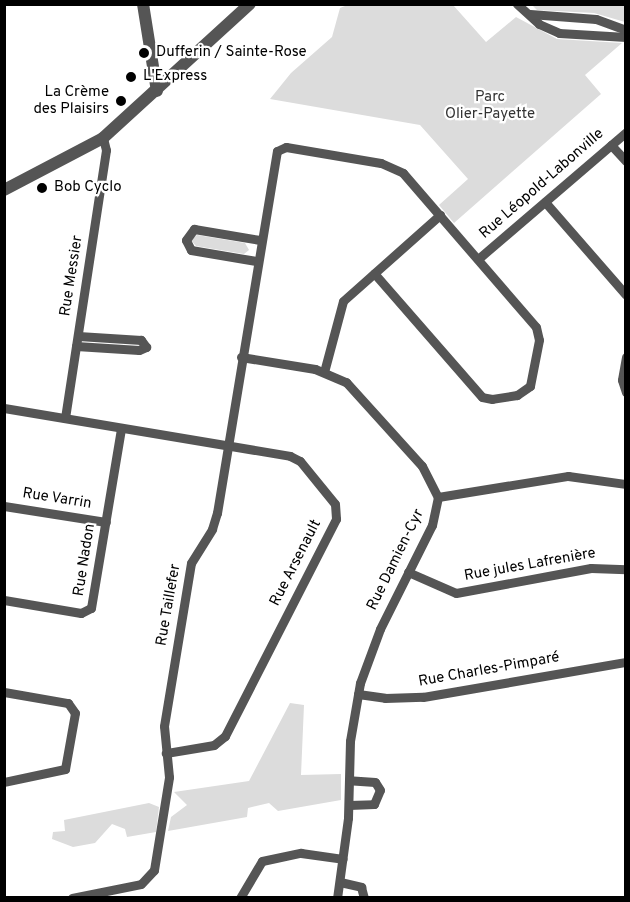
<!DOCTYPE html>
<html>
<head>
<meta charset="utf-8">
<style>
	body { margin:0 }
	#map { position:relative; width:630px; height:902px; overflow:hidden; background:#fff; font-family:Overpass,sans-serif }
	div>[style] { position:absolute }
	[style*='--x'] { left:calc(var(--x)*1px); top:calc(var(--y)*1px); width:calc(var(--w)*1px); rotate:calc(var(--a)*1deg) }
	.green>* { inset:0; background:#dcdcdc }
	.minor>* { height:9px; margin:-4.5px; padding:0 4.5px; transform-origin:4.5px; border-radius:4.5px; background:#555 }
	.tertiary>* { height:12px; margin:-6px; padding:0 6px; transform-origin:6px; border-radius:6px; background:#555 }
	.dots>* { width:16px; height:16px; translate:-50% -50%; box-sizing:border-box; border:3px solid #fff; border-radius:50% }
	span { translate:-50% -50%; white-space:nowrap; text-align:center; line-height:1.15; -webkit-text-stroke:4.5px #fff; paint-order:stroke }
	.poi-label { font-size:15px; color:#000 }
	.left { translate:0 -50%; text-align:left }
	.right { translate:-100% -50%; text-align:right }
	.park-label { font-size:15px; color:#333 }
	.street-label { font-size:15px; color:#000 }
	.frame { position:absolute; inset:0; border:6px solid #000; pointer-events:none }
</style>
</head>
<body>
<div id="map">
	<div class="green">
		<div style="clip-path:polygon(350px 4px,453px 5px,486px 42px,516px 17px,557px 39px,622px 43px,585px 75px,601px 94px,454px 223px,439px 205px,468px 179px,420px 125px,270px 99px,291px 73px,332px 37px,340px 8px)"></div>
		<div style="clip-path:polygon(531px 4px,625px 5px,625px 22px,594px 13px,537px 10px)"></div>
		<div style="clip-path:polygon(197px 235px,245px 243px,249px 250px,244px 254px,196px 246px,191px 240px)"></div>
		<div style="clip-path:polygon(290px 703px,304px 705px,301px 775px,341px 774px,341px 800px,278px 811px,269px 803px,248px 808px,247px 817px,168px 831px,171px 817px,187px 805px,174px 792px,249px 781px)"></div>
		<div style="clip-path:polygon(149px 803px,159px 807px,156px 832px,127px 837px,125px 829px,112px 824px,95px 843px,73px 847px,52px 839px,53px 832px,65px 831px,64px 820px)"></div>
	</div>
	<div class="minor">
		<div style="--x:517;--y:4;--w:30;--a:42"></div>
		<div style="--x:539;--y:24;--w:22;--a:24"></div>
		<div style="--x:559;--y:33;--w:67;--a:3.4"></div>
		<div style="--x:530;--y:14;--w:66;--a:4.3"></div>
		<div style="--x:596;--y:19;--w:32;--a:20"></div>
		<div style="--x:611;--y:145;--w:22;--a:47"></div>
		<div style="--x:545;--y:202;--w:123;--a:48.9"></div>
		<div style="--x:478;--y:259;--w:195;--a:-40.6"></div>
		<div style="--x:256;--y:261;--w:66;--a:-170.4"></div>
		<div style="--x:191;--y:250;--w:11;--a:-117"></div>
		<div style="--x:186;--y:240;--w:14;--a:-54"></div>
		<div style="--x:194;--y:229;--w:67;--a:9.5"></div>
		<div style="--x:76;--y:346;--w:63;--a:3.6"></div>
		<div style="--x:139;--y:350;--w:8;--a:-23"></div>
		<div style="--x:146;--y:347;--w:9;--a:-126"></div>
		<div style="--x:141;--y:340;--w:63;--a:-176.4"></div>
		<div style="--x:241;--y:357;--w:75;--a:9.2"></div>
		<div style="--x:315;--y:369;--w:34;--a:23"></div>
		<div style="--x:346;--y:382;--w:113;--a:47.9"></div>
		<div style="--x:422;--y:466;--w:35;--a:63"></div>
		<div style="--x:438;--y:497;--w:29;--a:102"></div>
		<div style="--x:432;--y:525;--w:116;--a:116.6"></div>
		<div style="--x:380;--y:629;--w:58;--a:110.3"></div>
		<div style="--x:360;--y:683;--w:59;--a:99.8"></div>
		<div style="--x:350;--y:741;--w:77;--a:91.5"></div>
		<div style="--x:348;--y:818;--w:81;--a:97.8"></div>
		<div style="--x:626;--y:357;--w:23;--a:100"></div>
		<div style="--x:622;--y:380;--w:13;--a:72"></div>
		<div style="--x:324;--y:372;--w:73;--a:-75"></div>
		<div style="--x:343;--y:301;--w:130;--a:-41.6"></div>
		<div style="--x:4;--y:408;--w:290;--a:9.5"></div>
		<div style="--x:290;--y:456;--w:11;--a:27"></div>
		<div style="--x:300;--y:461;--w:55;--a:50.9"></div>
		<div style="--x:335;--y:504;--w:15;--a:86"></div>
		<div style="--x:336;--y:519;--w:244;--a:117.1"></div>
		<div style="--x:225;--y:736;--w:14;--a:141"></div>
		<div style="--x:214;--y:745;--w:49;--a:170.5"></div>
		<div style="--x:65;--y:418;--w:271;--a:-81.3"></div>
		<div style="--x:106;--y:150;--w:12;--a:-104"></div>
		<div style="--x:438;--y:497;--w:132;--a:-9.2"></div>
		<div style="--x:568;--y:476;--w:59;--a:7.9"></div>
		<div style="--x:4;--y:506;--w:103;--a:8.9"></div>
		<div style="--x:408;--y:572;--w:52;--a:23.6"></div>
		<div style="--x:456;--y:593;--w:137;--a:-10.5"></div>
		<div style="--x:591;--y:568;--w:35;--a:2"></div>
		<div style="--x:4;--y:600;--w:78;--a:9.6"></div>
		<div style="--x:81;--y:613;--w:11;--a:-27"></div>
		<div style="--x:91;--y:608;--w:182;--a:-80.5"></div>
		<div style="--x:4;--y:692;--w:65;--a:9.8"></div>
		<div style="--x:68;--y:703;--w:12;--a:55"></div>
		<div style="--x:75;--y:713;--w:57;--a:100.1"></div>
		<div style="--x:65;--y:769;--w:62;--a:168"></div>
		<div style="--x:358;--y:694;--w:27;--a:8"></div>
		<div style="--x:385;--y:698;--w:38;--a:-2"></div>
		<div style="--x:423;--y:697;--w:206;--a:-9.8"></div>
		<div style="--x:349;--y:805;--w:25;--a:-2"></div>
		<div style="--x:374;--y:804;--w:15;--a:-67"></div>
		<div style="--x:380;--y:790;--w:9;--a:-122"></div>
		<div style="--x:375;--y:782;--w:26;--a:-176"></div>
		<div style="--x:340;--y:882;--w:22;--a:13"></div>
		<div style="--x:361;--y:887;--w:11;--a:75"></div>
		<div style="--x:72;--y:898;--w:70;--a:-11.5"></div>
		<div style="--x:141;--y:884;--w:19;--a:-47"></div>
		<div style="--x:154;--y:870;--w:94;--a:-80.8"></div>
		<div style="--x:169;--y:777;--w:51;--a:-95.6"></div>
		<div style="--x:164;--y:726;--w:165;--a:-80.6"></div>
		<div style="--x:191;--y:563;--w:40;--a:-58"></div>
		<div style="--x:212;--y:529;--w:17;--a:-73"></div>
		<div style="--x:217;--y:513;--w:367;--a:-80.6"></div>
		<div style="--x:277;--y:151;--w:10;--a:-24"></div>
		<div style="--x:286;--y:147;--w:96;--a:9.6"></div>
		<div style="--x:381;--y:163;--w:24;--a:24"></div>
		<div style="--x:403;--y:173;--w:203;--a:49.2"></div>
		<div style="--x:536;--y:327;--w:13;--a:77"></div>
		<div style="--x:539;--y:340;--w:47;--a:101.1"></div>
		<div style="--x:530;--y:386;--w:16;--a:145"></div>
		<div style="--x:517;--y:395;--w:25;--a:171"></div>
		<div style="--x:492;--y:399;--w:10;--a:-169"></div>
		<div style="--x:482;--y:397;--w:164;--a:-131.1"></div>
		<div style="--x:240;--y:898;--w:43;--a:-59.3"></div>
		<div style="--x:262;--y:861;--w:40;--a:-12"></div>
		<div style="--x:301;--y:853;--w:42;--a:8.1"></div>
	</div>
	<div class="tertiary">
		<div style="--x:143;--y:4;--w:88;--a:80.9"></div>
		<div style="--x:4;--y:190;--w:112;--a:-27.7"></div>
		<div style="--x:103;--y:138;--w:199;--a:-42.4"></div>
	</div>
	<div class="dots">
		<div style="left:144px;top:53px;background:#000"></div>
		<div style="left:131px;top:77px;background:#000"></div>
		<div style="left:121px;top:101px;background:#000"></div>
		<div style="left:42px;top:188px;background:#000"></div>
	</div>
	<div class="poi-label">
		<span class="left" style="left:156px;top:53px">Dufferin / Sainte-Rose</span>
		<span class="left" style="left:143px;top:77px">L'Express</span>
		<span class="right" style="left:109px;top:101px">La Crème<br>des Plaisirs</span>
		<span class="left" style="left:54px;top:188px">Bob Cyclo</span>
	</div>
	<div class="park-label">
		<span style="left:490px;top:106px">Parc<br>Olier-Payette</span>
	</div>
	<div class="street-label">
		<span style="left:542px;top:184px;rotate:-41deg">Rue Léopold-Labonville</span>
		<span style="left:72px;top:276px;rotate:-81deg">Rue Messier</span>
		<span style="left:57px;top:499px;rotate:9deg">Rue Varrin</span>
		<span style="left:85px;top:560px;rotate:-81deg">Rue Nadon</span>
		<span style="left:396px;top:560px;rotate:-64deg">Rue Damien-Cyr</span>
		<span style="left:296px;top:563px;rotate:-63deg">Rue Arsenault</span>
		<span style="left:530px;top:565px;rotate:-10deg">Rue jules Lafrenière</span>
		<span style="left:169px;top:605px;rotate:-80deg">Rue Taillefer</span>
		<span style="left:489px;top:670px;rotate:-10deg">Rue Charles-Pimparé</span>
	</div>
	<div class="frame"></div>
</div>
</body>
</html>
